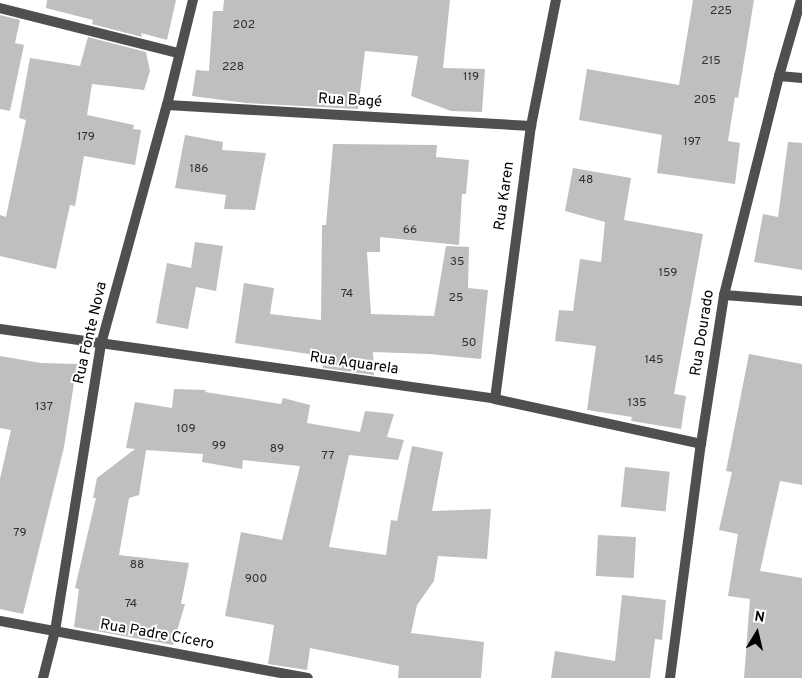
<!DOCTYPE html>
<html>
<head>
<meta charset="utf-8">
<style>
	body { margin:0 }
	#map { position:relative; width:802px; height:678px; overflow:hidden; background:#fff; font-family:Overpass,sans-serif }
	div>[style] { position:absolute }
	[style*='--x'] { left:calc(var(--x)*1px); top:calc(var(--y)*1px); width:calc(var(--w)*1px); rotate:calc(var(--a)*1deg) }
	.building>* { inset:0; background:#bfbfbf; transform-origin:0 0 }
	.street>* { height:10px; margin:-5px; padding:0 5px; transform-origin:5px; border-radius:5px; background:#4f4f4f }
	span { translate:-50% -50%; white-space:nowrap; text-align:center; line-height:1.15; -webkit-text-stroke:4px #fff; paint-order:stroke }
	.number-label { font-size:12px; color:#303030 }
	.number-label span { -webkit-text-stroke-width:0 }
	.street-label { font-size:15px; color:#000 }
	.north { position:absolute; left:732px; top:608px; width:50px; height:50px; -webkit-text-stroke:4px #fff; paint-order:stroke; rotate:9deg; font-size:14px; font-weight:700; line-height:20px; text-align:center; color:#000 }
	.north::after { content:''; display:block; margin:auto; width:18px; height:22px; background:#000; clip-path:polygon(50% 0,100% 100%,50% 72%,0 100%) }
</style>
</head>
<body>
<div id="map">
	<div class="building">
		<div style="clip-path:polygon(47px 0,176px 0,167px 40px,141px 33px,142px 37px,92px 24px,93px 20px,46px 8px)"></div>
		<div style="clip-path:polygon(224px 0,450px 0,443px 68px,485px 69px,482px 112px,451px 111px,411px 96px,418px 56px,365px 51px,358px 109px,246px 103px,192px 96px,196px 70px,209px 71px,213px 11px,223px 11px)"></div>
		<div style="clip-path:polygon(693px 0,754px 0,738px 98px,735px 97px,728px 141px,740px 143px,735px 184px,657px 173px,662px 135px,579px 120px,587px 69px,679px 85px)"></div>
		<div style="clip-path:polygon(0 15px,20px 20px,15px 43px,24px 45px,10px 111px,0 109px)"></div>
		<div style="clip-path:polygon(88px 37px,146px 52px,150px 71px,144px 90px,92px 84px,87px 115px,134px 125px,133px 129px,141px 130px,135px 165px,84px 156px,75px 206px,70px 205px,56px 269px,0 256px,0 215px,6px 217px,26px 120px,19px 118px,30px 58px,80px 66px)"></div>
		<div style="clip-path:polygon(185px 135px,223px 142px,222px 150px,266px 153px,255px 210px,224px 209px,226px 195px,175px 188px)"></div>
		<div style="clip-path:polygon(788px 142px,802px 143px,802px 270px,754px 262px,763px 214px,778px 217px)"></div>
		<div style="clip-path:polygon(333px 144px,437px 145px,436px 157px,469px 160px,466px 194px,462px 194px,459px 245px,380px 237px,380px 252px,367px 252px,371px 314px,434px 316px,446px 246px,469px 247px,468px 288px,488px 290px,481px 359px,429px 354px,373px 352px,374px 375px,323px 368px,322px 356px,235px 343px,244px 283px,274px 288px,270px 314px,321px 320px,322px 225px,326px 225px)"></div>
		<div style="clip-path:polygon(573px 168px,631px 178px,624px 220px,703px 234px,674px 394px,686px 396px,681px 429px,631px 421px,632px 417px,587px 410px,596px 346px,555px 341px,559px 310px,573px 311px,580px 259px,601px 262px,605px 222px,565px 211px)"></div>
		<div style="clip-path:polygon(195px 242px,223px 246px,216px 291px,196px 287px,188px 329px,156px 323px,167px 263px,191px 268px)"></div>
		<div style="clip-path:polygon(749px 354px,802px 364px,802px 485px,780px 481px,760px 571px,802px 578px,802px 678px,744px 678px,750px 599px,728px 596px,738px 534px,719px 530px,732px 472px,726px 471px)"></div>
		<div style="clip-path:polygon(0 356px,41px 363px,77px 364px,64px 447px,23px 614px,0 609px,0 479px,11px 430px,0 428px)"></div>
		<div style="clip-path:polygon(174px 389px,206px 390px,205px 392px,281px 404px,283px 398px,310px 405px,307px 423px,360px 432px,365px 411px,394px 414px,387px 437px,404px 440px,398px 460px,349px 455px,329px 547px,386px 555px,391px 520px,397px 521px,412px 446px,443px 452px,432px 511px,491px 509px,487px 559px,438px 556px,434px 581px,417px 605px,411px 633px,484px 642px,481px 678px,398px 678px,399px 666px,310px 648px,307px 670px,268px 664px,274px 625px,225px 616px,241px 532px,282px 540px,300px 466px,243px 460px,242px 469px,202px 462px,203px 454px,146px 450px,139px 495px,129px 498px,119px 555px,189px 563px,181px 604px,185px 604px,173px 645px,74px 627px,79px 589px,75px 588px,96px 498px,93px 498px,97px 478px,135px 449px,126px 448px,135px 402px,172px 408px)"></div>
		<div style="left:625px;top:467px;width:45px;height:40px;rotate:6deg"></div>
		<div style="left:598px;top:535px;width:38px;height:41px;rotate:3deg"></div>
		<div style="clip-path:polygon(622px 595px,666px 600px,662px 640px,655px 639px,650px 678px,551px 678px,555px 651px,615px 661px)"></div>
	</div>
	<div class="street">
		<div style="--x:0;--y:8;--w:184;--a:14.2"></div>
		<div style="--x:779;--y:76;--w:23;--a:5"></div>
		<div style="--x:167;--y:105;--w:365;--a:3.3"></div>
		<div style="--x:724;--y:295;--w:78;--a:4.4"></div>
		<div style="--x:0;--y:329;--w:500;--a:8"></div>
		<div style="--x:495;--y:399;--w:211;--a:12.3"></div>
		<div style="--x:495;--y:399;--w:275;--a:-82.5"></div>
		<div style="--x:531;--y:126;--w:128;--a:-78.8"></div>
		<div style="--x:0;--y:621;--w:313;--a:10.5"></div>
		<div style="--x:43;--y:678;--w:49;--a:-75.7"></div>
		<div style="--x:55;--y:631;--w:291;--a:-80.9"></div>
		<div style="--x:101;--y:344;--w:248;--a:-74.6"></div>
		<div style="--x:167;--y:105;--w:108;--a:-76.1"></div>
		<div style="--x:670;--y:678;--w:236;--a:-82.5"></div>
		<div style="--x:701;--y:444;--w:151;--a:-81.2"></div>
		<div style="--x:724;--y:295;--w:226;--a:-75.9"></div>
		<div style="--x:779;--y:76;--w:79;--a:-73.9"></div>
	</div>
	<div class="number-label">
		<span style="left:721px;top:12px">225</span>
		<span style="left:244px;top:26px">202</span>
		<span style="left:711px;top:62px">215</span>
		<span style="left:233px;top:68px">228</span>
		<span style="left:471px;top:78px">119</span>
		<span style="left:705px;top:101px">205</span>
		<span style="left:86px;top:138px">179</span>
		<span style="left:692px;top:143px">197</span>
		<span style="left:199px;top:170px">186</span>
		<span style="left:586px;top:181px">48</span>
		<span style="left:410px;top:231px">66</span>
		<span style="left:457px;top:263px">35</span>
		<span style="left:668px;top:274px">159</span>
		<span style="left:347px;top:295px">74</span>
		<span style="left:456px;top:299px">25</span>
		<span style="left:469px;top:344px">50</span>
		<span style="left:654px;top:361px">145</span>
		<span style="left:637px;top:404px">135</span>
		<span style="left:44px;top:408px">137</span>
		<span style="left:186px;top:430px">109</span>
		<span style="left:219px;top:447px">99</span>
		<span style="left:277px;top:450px">89</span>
		<span style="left:328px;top:457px">77</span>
		<span style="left:20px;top:534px">79</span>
		<span style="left:137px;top:566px">88</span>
		<span style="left:256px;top:580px">900</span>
		<span style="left:131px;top:605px">74</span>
	</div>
	<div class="street-label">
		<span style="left:350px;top:101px;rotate:3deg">Rua Bagé</span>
		<span style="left:505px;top:196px;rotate:-82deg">Rua Karen</span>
		<span style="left:91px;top:333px;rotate:-77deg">Rua Fonte Nova</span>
		<span style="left:703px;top:333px;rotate:-81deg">Rua Dourado</span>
		<span style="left:354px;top:364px;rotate:8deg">Rua Aquarela</span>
		<span style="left:157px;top:635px;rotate:10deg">Rua Padre Cícero</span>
	</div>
	<div class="north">N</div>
</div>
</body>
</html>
